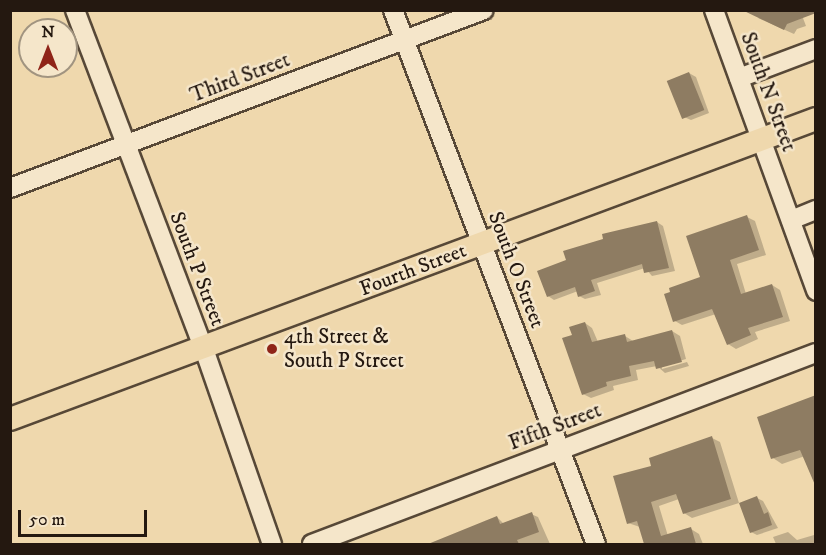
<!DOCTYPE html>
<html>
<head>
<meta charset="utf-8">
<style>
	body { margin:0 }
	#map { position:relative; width:826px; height:555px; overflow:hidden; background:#efd8ad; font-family:"IM FELL DW Pica",serif }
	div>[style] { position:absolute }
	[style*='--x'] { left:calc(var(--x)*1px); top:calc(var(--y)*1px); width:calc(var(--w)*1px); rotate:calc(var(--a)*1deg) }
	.shadow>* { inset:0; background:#0003 }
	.building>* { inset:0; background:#8e7c62; transform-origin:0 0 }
	.roads { filter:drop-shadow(2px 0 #574837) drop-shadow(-2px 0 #574837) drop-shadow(0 2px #574837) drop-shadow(0 -2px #574837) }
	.minor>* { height:18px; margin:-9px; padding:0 9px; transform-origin:9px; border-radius:9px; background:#f5e6ca }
	.major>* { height:22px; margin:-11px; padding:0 11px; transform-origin:11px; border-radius:11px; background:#efd8ad }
	.dots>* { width:16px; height:16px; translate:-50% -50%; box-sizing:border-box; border:3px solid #f5e6ca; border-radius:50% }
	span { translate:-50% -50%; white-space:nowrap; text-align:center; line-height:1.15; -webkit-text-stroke:5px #f5e6ca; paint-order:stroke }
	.street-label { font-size:21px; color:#241810 }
	.poi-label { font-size:21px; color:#241810 }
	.left { translate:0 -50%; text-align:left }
	.frame { position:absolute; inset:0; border:12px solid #241810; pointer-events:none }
	.north { position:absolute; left:18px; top:18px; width:60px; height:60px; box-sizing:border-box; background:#f5e6ca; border:2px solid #a19480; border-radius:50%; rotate:0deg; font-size:16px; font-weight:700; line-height:24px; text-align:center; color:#241810 }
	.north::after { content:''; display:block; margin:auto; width:21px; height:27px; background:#8f2418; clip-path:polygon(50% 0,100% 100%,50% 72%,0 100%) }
	.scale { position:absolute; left:18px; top:510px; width:129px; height:27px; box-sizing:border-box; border:3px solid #241810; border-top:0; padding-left:8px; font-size:18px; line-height:21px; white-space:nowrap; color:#241810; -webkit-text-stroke:4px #f5e6ca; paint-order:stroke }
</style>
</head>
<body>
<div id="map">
	<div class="shadow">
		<div style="clip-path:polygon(800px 10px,806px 26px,797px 29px,794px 34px,758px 18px)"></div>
		<div style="clip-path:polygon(689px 73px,696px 77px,709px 113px,691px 120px,684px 117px)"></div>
		<div style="clip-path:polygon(747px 217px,755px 221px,766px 255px,737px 264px,746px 294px,772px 285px,780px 290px,790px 321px,755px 332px,758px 339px,736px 349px,728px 344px,716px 314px,682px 325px,675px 321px)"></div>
		<div style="clip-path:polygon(657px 222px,663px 226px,675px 271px,652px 276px,645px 268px,597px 283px,601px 295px,585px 299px,579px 296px,578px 291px,554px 300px,548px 296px)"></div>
		<div style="clip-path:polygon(585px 323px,592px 328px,598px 342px,625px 336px,633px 341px,672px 331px,680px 336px,686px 359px,662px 366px,662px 369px,687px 362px,689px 366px,665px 373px,657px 366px,636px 370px,638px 380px,613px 386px,614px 390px,591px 398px,583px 394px,574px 336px)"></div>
		<div style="clip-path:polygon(815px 397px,805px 456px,782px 464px,773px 458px)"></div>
		<div style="clip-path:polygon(712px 438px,720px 442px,739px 503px,692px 518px,684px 513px,679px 499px,659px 506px,668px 536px,691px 529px,699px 534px,703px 544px,645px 544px,640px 527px,628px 523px,653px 467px)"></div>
		<div style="clip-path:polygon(757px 498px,763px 501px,778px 528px,757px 535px,751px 532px)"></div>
		<div style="clip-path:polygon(531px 514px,538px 517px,550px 544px,436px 544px,497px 517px,504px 524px)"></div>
		<div style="clip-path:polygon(788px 532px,797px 540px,814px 535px,816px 544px,776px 544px,773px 537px)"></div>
	</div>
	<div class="building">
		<div style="clip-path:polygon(742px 10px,816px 10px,816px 13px,787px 24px,784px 30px)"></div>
		<div style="left:689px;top:72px;width:41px;height:24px;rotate:68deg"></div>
		<div style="clip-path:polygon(747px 215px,759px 250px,730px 260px,741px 294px,772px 284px,783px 317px,748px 328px,751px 335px,727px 345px,712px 309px,673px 322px,664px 294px,670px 292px,669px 288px,700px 277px,686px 236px)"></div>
		<div style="clip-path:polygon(657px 221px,669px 268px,644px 273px,642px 264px,591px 280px,595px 291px,578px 297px,575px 287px,547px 297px,537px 271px,566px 260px,563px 251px,603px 239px,602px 234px)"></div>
		<div style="clip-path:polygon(585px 322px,592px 342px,625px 334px,627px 342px,672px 330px,682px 362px,656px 369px,654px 361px,629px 366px,631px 376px,606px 382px,607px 386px,582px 395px,562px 338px,572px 335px,569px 327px)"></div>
		<div style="clip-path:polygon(816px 395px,816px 485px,815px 485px,800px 450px,771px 459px,757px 417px)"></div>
		<div style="clip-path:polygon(712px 436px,731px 499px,683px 514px,676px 494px,651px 502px,661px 536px,691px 527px,696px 544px,644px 544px,637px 521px,627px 524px,613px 476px,651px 466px,649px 458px)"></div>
		<div style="clip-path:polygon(757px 496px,764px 514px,768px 512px,772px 525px,750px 533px,739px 503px)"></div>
		<div style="clip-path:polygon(532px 512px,539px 532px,517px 540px,519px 544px,428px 544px,497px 516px,500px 524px)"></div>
	</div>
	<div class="roads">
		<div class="minor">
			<div style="--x:75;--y:10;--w:363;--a:69.2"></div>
			<div style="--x:204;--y:349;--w:207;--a:70.8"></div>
			<div style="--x:393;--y:10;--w:571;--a:69.19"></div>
			<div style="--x:714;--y:10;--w:299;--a:70"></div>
			<div style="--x:739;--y:78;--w:82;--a:-20.6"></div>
			<div style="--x:10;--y:188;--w:506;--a:-20.58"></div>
			<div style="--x:791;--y:220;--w:27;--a:-22"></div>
			<div style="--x:312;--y:544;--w:539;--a:-20.76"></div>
		</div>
		<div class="major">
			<div style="--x:10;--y:419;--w:860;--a:-20.42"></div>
		</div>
	</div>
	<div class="dots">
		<div style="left:272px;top:349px;background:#8f2418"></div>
	</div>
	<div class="street-label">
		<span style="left:240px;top:78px;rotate:-21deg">Third Street</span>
		<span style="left:768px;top:92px;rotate:70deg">South N Street</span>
		<span style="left:197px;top:269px;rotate:69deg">South P Street</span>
		<span style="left:413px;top:270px;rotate:-21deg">Fourth Street</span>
		<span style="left:516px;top:270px;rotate:69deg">South O Street</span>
		<span style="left:555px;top:427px;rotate:-21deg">Fifth Street</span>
	</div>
	<div class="poi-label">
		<span class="left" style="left:284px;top:349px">4th Street &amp;<br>South P Street</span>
	</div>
	<div class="frame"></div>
	<div class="north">N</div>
	<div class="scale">50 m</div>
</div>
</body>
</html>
